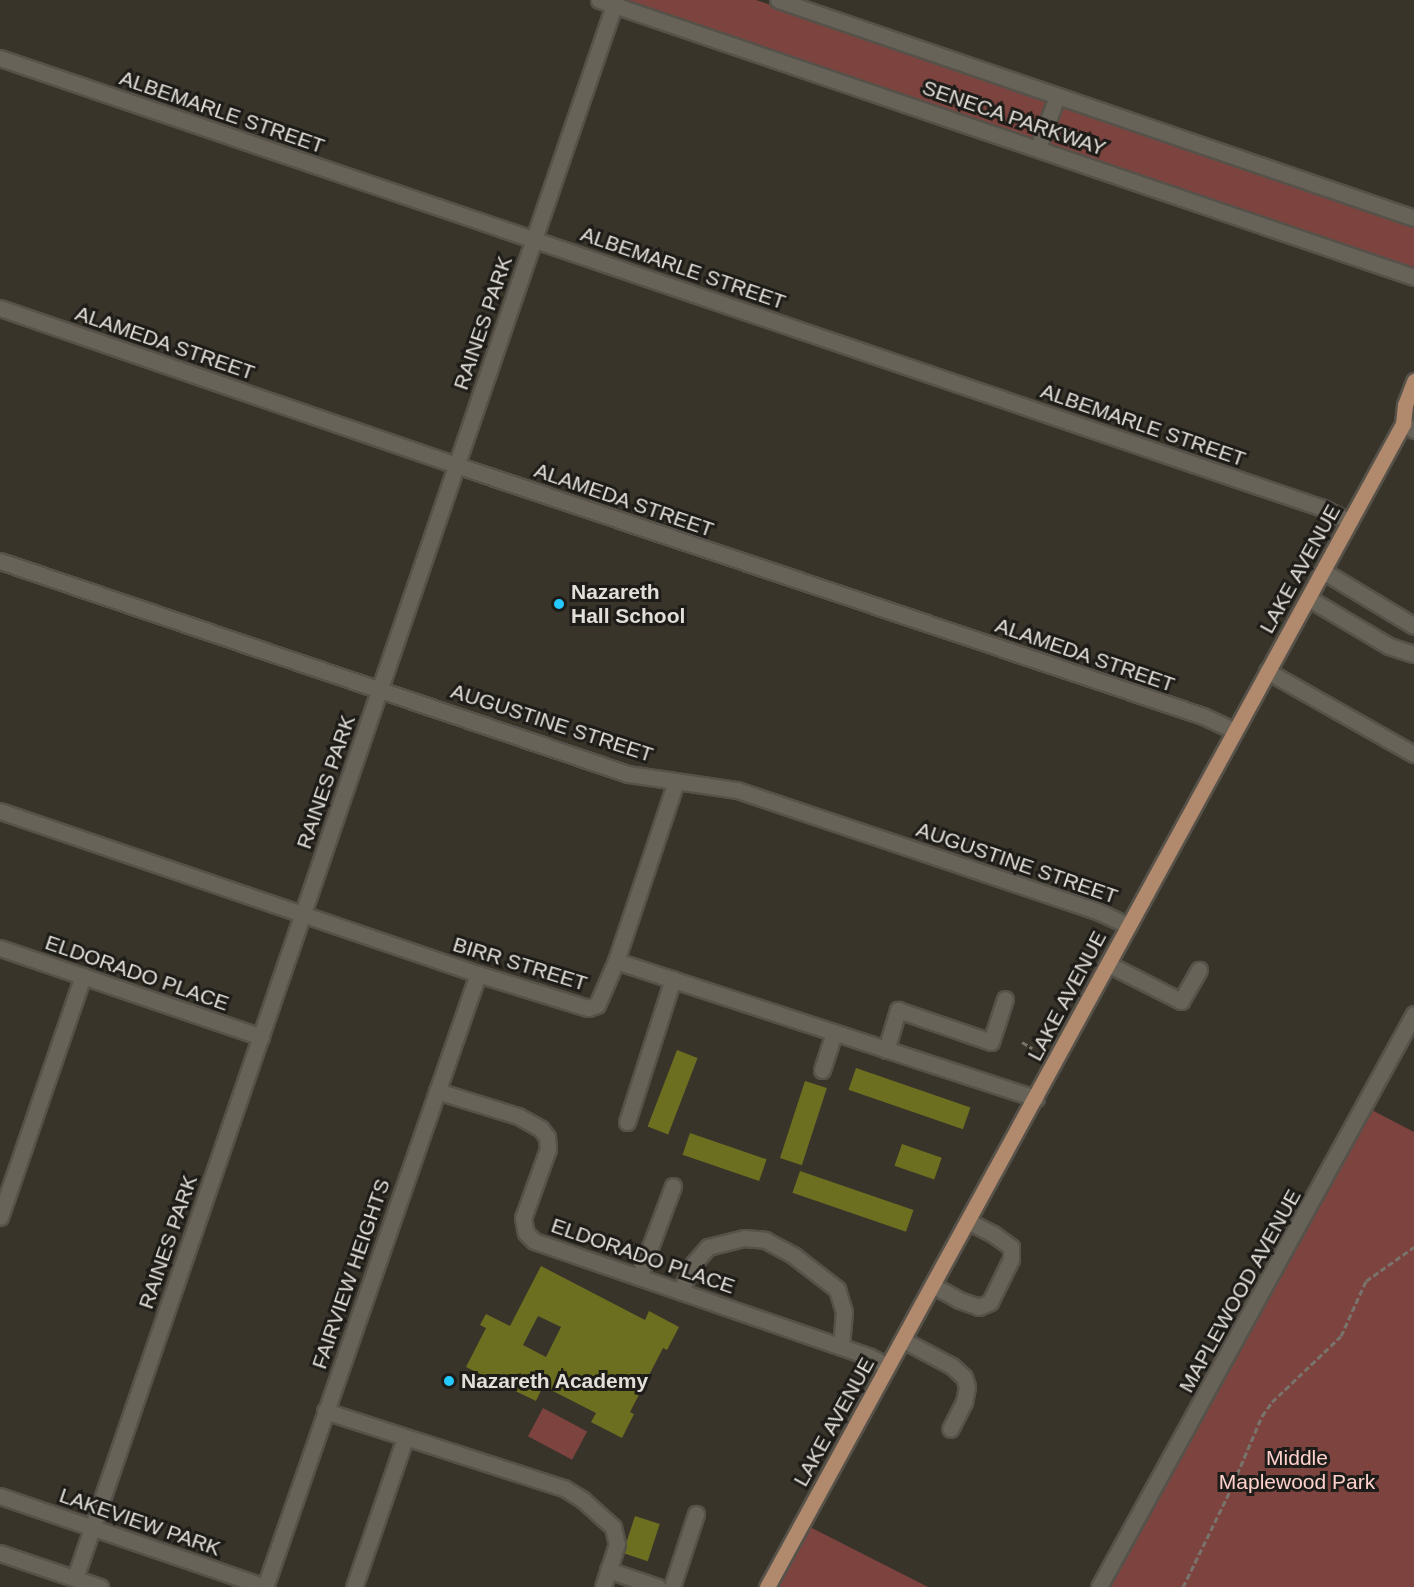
<!DOCTYPE html>
<html>
<head>
<meta charset="utf-8">
<style>
	body { margin:0 }
	#map { position:relative; width:1414px; height:1587px; overflow:hidden; background:#39342a; font-family:Arial,sans-serif }
	div>[style] { position:absolute }
	[style*='--x'] { left:calc(var(--x)*1px); top:calc(var(--y)*1px); width:calc(var(--w)*1px); rotate:calc(var(--a)*1deg) }
	.green>* { inset:0; background:#7d433f; transform-origin:0 0 }
	.building>* { inset:0; background:#6c6f20; transform-origin:0 0 }
	.path>* { height:3px; margin-top:-1.5px; transform-origin:0; background:repeating-linear-gradient(90deg,#78736b 0 6px,transparent 0 9px) }
	.roads { filter:drop-shadow(2px 0 #56524a) drop-shadow(-2px 0 #56524a) drop-shadow(0 2px #56524a) drop-shadow(0 -2px #56524a) }
	.minor>* { height:15px; margin:-7.5px; padding:0 7.5px; transform-origin:7.5px; border-radius:7.5px; background:#686358 }
	.major>* { height:15px; margin:-7.5px; padding:0 7.5px; transform-origin:7.5px; border-radius:7.5px; background:#b1896d }
	.dots>* { width:16px; height:16px; translate:-50% -50%; box-sizing:border-box; border:3px solid #1e1c18; border-radius:50% }
	span { translate:-50% -50%; white-space:nowrap; text-align:center; line-height:1.15; -webkit-text-stroke:6px #1e1c18; paint-order:stroke }
	.street-label { font-size:21px; color:#e2ded8 }
	.poi-label { font-size:21px; color:#e2ded8; font-weight:700 }
	.left { translate:0 -50%; text-align:left }
	.park-label { font-size:21px; color:#fed1cc }
</style>
</head>
<body>
<div id="map">
	<div class="green">
		<div style="clip-path:polygon(628px 0,756px 0,1414px 225px,1414px 269px)"></div>
		<div style="clip-path:polygon(1364px 1106px,1414px 1132px,1414px 1587px,1099px 1587px)"></div>
		<div style="left:543px;top:1408px;width:50px;height:32px;rotate:28deg"></div>
		<div style="clip-path:polygon(802px 1523px,928px 1587px,767px 1587px)"></div>
	</div>
	<div class="building">
		<div style="left:677px;top:1050px;width:22px;height:82px;rotate:21deg"></div>
		<div style="left:856px;top:1068px;width:121px;height:23px;rotate:19deg"></div>
		<div style="left:805px;top:1081px;width:23px;height:81px;rotate:18deg"></div>
		<div style="left:690px;top:1133px;width:81px;height:23px;rotate:19deg"></div>
		<div style="left:902px;top:1144px;width:42px;height:23px;rotate:19deg"></div>
		<div style="left:800px;top:1171px;width:120px;height:23px;rotate:19deg"></div>
		<div style="clip-path:polygon(evenodd,541px 1266px,645px 1320px,649px 1311px,679px 1327px,667px 1350px,663px 1348px,630px 1412px,634px 1414px,622px 1438px,591px 1422px,596px 1413px,543px 1386px,536px 1401px,466px 1367px,486px 1328px,480px 1325px,486px 1314px,510px 1326px,541px 1266px,538px 1316px,561px 1327px,546px 1357px,523px 1345px,538px 1316px)"></div>
		<div style="left:635px;top:1516px;width:26px;height:39px;rotate:18deg"></div>
	</div>
	<div class="path">
		<div style="--x:1090;--y:939;--w:6;--a:18"></div>
		<div style="--x:1022;--y:1042;--w:12;--a:31"></div>
		<div style="--x:1183;--y:1587;--w:107;--a:-63.9"></div>
		<div style="--x:1230;--y:1491;--w:82;--a:-66.9"></div>
		<div style="--x:1262;--y:1416;--w:17;--a:-54"></div>
		<div style="--x:1272;--y:1402;--w:95;--a:-43.7"></div>
		<div style="--x:1341;--y:1336;--w:60;--a:-65.6"></div>
		<div style="--x:1366;--y:1281;--w:59;--a:-35.3"></div>
	</div>
	<div class="roads">
		<div class="minor">
			<div style="--x:599;--y:0;--w:861;--a:18.77"></div>
			<div style="--x:778;--y:0;--w:672;--a:18.92"></div>
			<div style="--x:0;--y:58;--w:1397;--a:18.79"></div>
			<div style="--x:1323;--y:508;--w:30;--a:27"></div>
			<div style="--x:1038;--y:148;--w:55;--a:-69.9"></div>
			<div style="--x:0;--y:308;--w:482;--a:19"></div>
			<div style="--x:456;--y:465;--w:788;--a:18.57"></div>
			<div style="--x:1203;--y:716;--w:35;--a:25"></div>
			<div style="--x:1403;--y:424;--w:13;--a:29"></div>
			<div style="--x:0;--y:561;--w:663;--a:18.74"></div>
			<div style="--x:628;--y:774;--w:110;--a:8.4"></div>
			<div style="--x:737;--y:790;--w:380;--a:18.6"></div>
			<div style="--x:1097;--y:911;--w:35;--a:25"></div>
			<div style="--x:1323;--y:571;--w:106;--a:31.1"></div>
			<div style="--x:1308;--y:598;--w:94;--a:30.7"></div>
			<div style="--x:1389;--y:646;--w:26;--a:18"></div>
			<div style="--x:1267;--y:671;--w:169;--a:29.5"></div>
			<div style="--x:0;--y:811;--w:505;--a:18.83"></div>
			<div style="--x:478;--y:974;--w:115;--a:17.2"></div>
			<div style="--x:588;--y:1008;--w:9;--a:-18"></div>
			<div style="--x:597;--y:1005;--w:48;--a:-66.6"></div>
			<div style="--x:616;--y:961;--w:189;--a:-71.5"></div>
			<div style="--x:0;--y:948;--w:276;--a:18.8"></div>
			<div style="--x:616;--y:961;--w:442;--a:18.1"></div>
			<div style="--x:1108;--y:964;--w:82;--a:26.9"></div>
			<div style="--x:1181;--y:1001;--w:36;--a:-60"></div>
			<div style="--x:886;--y:1050;--w:42;--a:-73.3"></div>
			<div style="--x:898;--y:1010;--w:98;--a:19"></div>
			<div style="--x:991;--y:1042;--w:45;--a:-72"></div>
			<div style="--x:822;--y:1070;--w:39;--a:-72"></div>
			<div style="--x:437;--y:1091;--w:85;--a:17.2"></div>
			<div style="--x:518;--y:1116;--w:26;--a:29"></div>
			<div style="--x:541;--y:1129;--w:10;--a:53"></div>
			<div style="--x:547;--y:1137;--w:12;--a:85"></div>
			<div style="--x:548;--y:1149;--w:73;--a:109.9"></div>
			<div style="--x:523;--y:1218;--w:15;--a:79"></div>
			<div style="--x:526;--y:1233;--w:11;--a:45"></div>
			<div style="--x:534;--y:1241;--w:355;--a:19"></div>
			<div style="--x:870;--y:1357;--w:20;--a:27"></div>
			<div style="--x:627;--y:1122;--w:150;--a:-72.2"></div>
			<div style="--x:0;--y:1217;--w:255;--a:-71"></div>
			<div style="--x:639;--y:1277;--w:97;--a:-69.5"></div>
			<div style="--x:934;--y:1286;--w:29;--a:29"></div>
			<div style="--x:959;--y:1300;--w:21;--a:19"></div>
			<div style="--x:979;--y:1307;--w:12;--a:-24"></div>
			<div style="--x:990;--y:1302;--w:48;--a:-64"></div>
			<div style="--x:1011;--y:1259;--w:12;--a:-90"></div>
			<div style="--x:1011;--y:1247;--w:22;--a:-144"></div>
			<div style="--x:993;--y:1234;--w:28;--a:-153"></div>
			<div style="--x:680;--y:1291;--w:31;--a:-63"></div>
			<div style="--x:694;--y:1263;--w:21;--a:-49"></div>
			<div style="--x:708;--y:1247;--w:37;--a:-14"></div>
			<div style="--x:744;--y:1238;--w:21;--a:5"></div>
			<div style="--x:765;--y:1240;--w:32;--a:28"></div>
			<div style="--x:793;--y:1255;--w:56;--a:37.7"></div>
			<div style="--x:837;--y:1289;--w:24;--a:73"></div>
			<div style="--x:844;--y:1312;--w:35;--a:95"></div>
			<div style="--x:903;--y:1340;--w:55;--a:28"></div>
			<div style="--x:952;--y:1366;--w:16;--a:43"></div>
			<div style="--x:964;--y:1377;--w:10;--a:73"></div>
			<div style="--x:967;--y:1387;--w:15;--a:101"></div>
			<div style="--x:964;--y:1402;--w:30;--a:117"></div>
			<div style="--x:325;--y:1411;--w:251;--a:17.9"></div>
			<div style="--x:564;--y:1488;--w:22;--a:32"></div>
			<div style="--x:583;--y:1500;--w:40;--a:42"></div>
			<div style="--x:613;--y:1527;--w:17;--a:77"></div>
			<div style="--x:617;--y:1544;--w:45;--a:108"></div>
			<div style="--x:0;--y:1496;--w:281;--a:18.9"></div>
			<div style="--x:0;--y:1553;--w:106;--a:18.8"></div>
			<div style="--x:608;--y:1570;--w:53;--a:18.8"></div>
			<div style="--x:75;--y:1578;--w:1668;--a:-71.08"></div>
			<div style="--x:265;--y:1587;--w:649;--a:-70.84"></div>
			<div style="--x:354;--y:1587;--w:157;--a:-71.1"></div>
			<div style="--x:672;--y:1587;--w:77;--a:-71.8"></div>
			<div style="--x:1099;--y:1587;--w:654;--a:-61.2"></div>
		</div>
		<div class="major">
			<div style="--x:767;--y:1587;--w:1326;--a:-61.33"></div>
			<div style="--x:1403;--y:424;--w:19;--a:-84"></div>
			<div style="--x:1405;--y:405;--w:26;--a:-69"></div>
		</div>
	</div>
	<div class="dots">
		<div style="left:559px;top:604px;background:#24c9fe"></div>
		<div style="left:449px;top:1381px;background:#24c9fe"></div>
	</div>
	<div class="street-label">
		<span style="left:222px;top:112px;rotate:19deg">ALBEMARLE STREET</span>
		<span style="left:1014px;top:118px;rotate:19deg">SENECA PARKWAY</span>
		<span style="left:683px;top:268px;rotate:19deg">ALBEMARLE STREET</span>
		<span style="left:483px;top:323px;rotate:-71deg">RAINES PARK</span>
		<span style="left:165px;top:343px;rotate:19deg">ALAMEDA STREET</span>
		<span style="left:1143px;top:425px;rotate:19deg">ALBEMARLE STREET</span>
		<span style="left:624px;top:500px;rotate:19deg">ALAMEDA STREET</span>
		<span style="left:1300px;top:569px;rotate:-61deg">LAKE AVENUE</span>
		<span style="left:1085px;top:655px;rotate:19deg">ALAMEDA STREET</span>
		<span style="left:552px;top:723px;rotate:18deg">AUGUSTINE STREET</span>
		<span style="left:326px;top:782px;rotate:-71deg">RAINES PARK</span>
		<span style="left:1017px;top:863px;rotate:19deg">AUGUSTINE STREET</span>
		<span style="left:520px;top:964px;rotate:17deg">BIRR STREET</span>
		<span style="left:137px;top:973px;rotate:19deg">ELDORADO PLACE</span>
		<span style="left:1067px;top:996px;rotate:-62deg">LAKE AVENUE</span>
		<span style="left:168px;top:1242px;rotate:-71deg">RAINES PARK</span>
		<span style="left:643px;top:1256px;rotate:19deg">ELDORADO PLACE</span>
		<span style="left:351px;top:1274px;rotate:-71deg">FAIRVIEW HEIGHTS</span>
		<span style="left:1240px;top:1291px;rotate:-61deg">MAPLEWOOD AVENUE</span>
		<span style="left:834px;top:1422px;rotate:-61deg">LAKE AVENUE</span>
		<span style="left:140px;top:1522px;rotate:19deg">LAKEVIEW PARK</span>
	</div>
	<div class="poi-label">
		<span class="left" style="left:571px;top:604px">Nazareth<br>Hall School</span>
		<span class="left" style="left:461px;top:1381px">Nazareth Academy</span>
	</div>
	<div class="park-label">
		<span style="left:1297px;top:1470px">Middle<br>Maplewood Park</span>
	</div>
</div>
</body>
</html>
